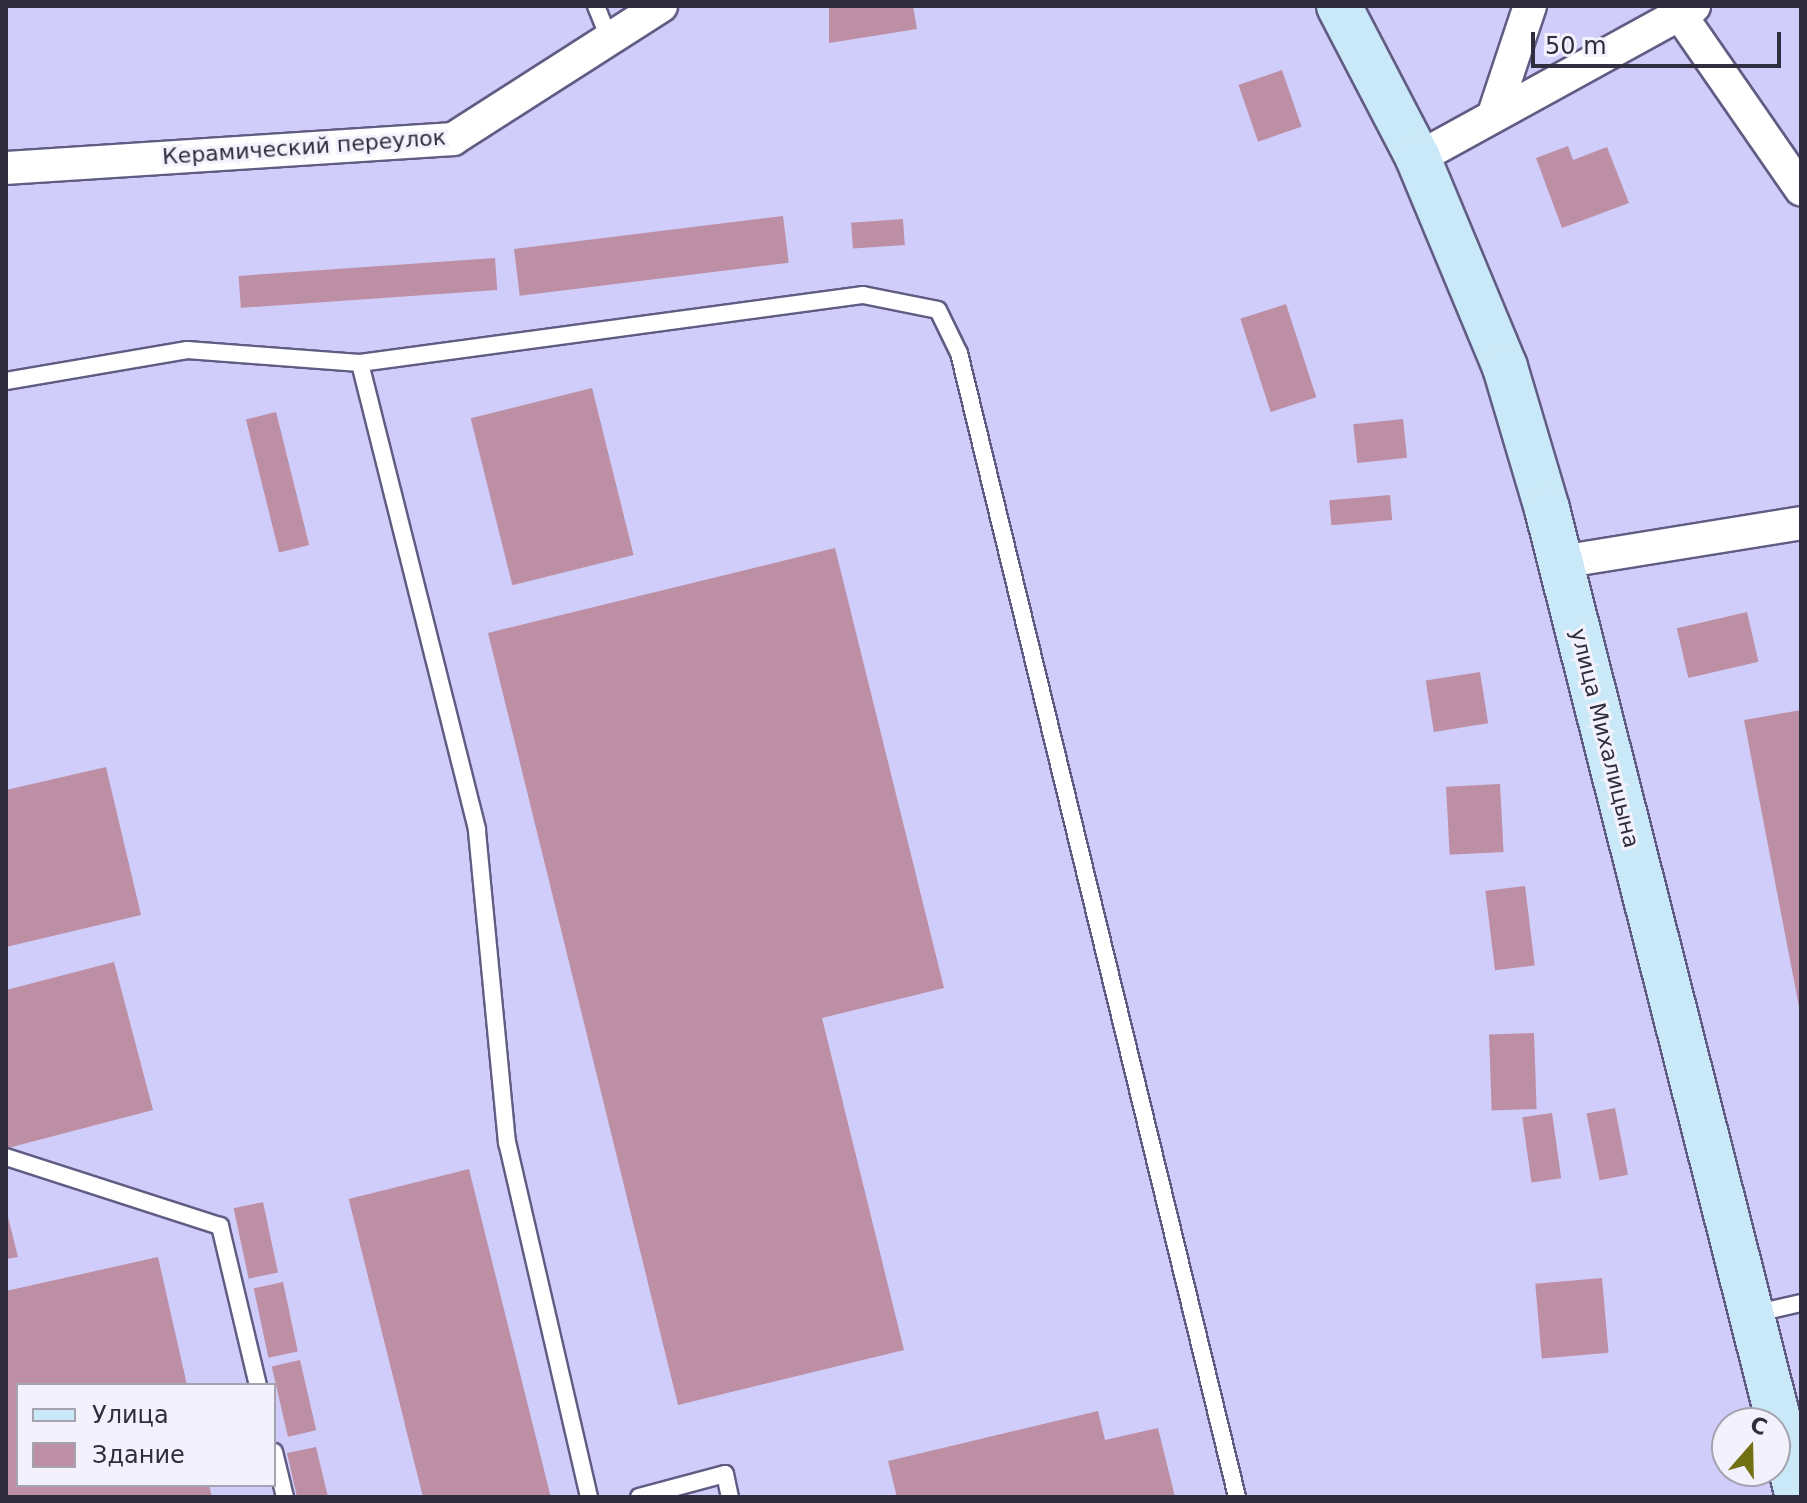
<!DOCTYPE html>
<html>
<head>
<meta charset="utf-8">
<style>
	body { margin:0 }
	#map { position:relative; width:1807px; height:1503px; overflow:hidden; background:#d1cdfa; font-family:"DejaVu Sans",sans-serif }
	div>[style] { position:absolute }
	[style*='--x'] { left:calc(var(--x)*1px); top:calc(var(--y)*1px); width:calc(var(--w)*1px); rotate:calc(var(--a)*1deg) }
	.building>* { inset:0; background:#bd8fa4; transform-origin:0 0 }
	.roads { filter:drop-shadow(2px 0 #615c83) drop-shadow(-2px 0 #615c83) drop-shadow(0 2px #615c83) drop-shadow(0 -2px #615c83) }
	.lane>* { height:16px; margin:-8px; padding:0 8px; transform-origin:8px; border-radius:8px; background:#fff }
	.street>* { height:32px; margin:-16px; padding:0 16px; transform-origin:16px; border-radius:16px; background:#fff }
	.primary>* { height:44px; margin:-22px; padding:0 22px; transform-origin:22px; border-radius:22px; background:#cae9f8 }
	span { translate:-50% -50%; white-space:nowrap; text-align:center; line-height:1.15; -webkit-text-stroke:6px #f3f2fc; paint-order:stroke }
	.street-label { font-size:22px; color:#2f2d3e }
	.frame { position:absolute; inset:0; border:8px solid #2f2d3e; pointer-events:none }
	.legend { position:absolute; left:16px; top:1383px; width:260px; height:104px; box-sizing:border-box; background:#f3f2fc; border:2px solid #a5a3b0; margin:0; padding:10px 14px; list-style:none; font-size:24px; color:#2f2d3e }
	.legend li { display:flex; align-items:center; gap:16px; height:40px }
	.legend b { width:40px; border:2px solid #a5a3b0 }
	.north { position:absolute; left:1711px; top:1407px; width:80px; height:80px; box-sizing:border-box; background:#f3f2fc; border:2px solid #a5a3b0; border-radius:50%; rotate:20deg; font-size:22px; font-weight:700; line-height:32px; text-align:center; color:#2f2d3e }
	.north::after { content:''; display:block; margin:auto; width:28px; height:36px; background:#706f11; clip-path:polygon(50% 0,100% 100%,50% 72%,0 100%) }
	.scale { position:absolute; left:1531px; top:32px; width:250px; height:36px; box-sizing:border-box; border:4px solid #2f2d3e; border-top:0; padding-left:10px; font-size:24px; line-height:28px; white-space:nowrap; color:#2f2d3e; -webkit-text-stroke:6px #f3f2fc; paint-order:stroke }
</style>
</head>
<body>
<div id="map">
	<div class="building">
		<div style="clip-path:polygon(829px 6px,913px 6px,917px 29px,829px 43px)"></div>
		<div style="left:1282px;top:70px;width:60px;height:46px;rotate:71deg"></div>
		<div style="clip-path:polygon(1568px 146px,1573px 160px,1607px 147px,1629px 203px,1562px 228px,1536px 158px)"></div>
		<div style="left:783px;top:216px;width:47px;height:271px;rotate:83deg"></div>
		<div style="left:903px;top:219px;width:26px;height:52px;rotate:86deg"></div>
		<div style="left:495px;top:258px;width:32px;height:257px;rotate:86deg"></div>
		<div style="left:1286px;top:304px;width:98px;height:48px;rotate:72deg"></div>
		<div style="left:592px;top:388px;width:172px;height:125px;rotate:76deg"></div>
		<div style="left:276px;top:412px;width:137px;height:31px;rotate:76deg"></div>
		<div style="left:1403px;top:419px;width:39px;height:50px;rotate:84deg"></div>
		<div style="left:1390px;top:495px;width:25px;height:61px;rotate:85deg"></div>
		<div style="clip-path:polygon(835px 548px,944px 988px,822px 1018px,904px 1350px,678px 1405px,488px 633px)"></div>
		<div style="left:1747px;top:612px;width:51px;height:72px;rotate:77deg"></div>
		<div style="left:1480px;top:672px;width:52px;height:55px;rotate:81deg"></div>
		<div style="clip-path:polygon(1801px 710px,1801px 1012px,1800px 1012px,1744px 720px)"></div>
		<div style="clip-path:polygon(106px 767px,141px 915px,6px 947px,6px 790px)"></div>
		<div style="left:1500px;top:784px;width:68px;height:54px;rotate:87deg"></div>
		<div style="left:1525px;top:886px;width:80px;height:40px;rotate:83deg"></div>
		<div style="clip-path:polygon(114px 962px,153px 1110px,8px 1148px,6px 990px)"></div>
		<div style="left:1534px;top:1033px;width:76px;height:45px;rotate:88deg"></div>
		<div style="left:1615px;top:1108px;width:68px;height:29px;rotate:79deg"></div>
		<div style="left:1552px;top:1113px;width:66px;height:30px;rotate:82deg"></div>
		<div style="left:469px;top:1169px;width:337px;height:124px;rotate:76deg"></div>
		<div style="left:263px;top:1202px;width:72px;height:30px;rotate:78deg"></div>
		<div style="clip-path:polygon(6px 1209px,18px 1257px,6px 1259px)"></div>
		<div style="clip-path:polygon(158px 1257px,187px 1385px,18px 1385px,18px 1485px,209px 1485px,212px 1497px,6px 1497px,6px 1291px)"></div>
		<div style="left:1602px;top:1278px;width:75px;height:67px;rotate:85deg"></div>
		<div style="left:283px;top:1282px;width:71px;height:30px;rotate:78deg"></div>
		<div style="left:300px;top:1360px;width:72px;height:29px;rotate:77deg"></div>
		<div style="clip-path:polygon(1098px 1411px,1105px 1440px,1158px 1428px,1175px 1497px,897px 1497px,888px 1461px)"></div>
		<div style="clip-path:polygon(316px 1447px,328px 1497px,297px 1497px,287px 1453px)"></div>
	</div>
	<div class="roads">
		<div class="lane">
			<div style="--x:596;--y:6;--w:35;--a:68"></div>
			<div style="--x:6;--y:381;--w:184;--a:-9.7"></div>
			<div style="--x:187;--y:350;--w:173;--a:4.3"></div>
			<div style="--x:6;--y:1157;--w:225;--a:17.9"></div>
			<div style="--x:220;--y:1226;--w:163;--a:76.6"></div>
			<div style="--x:1753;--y:1314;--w:49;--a:-12.9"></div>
			<div style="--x:274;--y:1452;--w:46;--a:76.3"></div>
			<div style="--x:589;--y:1497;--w:363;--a:-103"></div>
			<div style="--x:507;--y:1143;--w:315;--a:-95.5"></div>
			<div style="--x:477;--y:829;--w:480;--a:-104.1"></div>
			<div style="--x:360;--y:363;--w:508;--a:-7.7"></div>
			<div style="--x:863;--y:295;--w:76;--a:11.3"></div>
			<div style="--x:938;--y:310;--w:48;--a:64"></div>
			<div style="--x:959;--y:353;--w:1177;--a:76.34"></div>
			<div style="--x:639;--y:1497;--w:89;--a:-15"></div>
			<div style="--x:725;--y:1474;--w:24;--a:78"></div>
		</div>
		<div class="street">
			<div style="--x:1681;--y:16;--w:211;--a:55.3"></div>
			<div style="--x:1495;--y:111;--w:111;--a:-71.6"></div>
			<div style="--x:1418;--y:158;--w:315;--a:-28.8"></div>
			<div style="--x:6;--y:168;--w:448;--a:-3.7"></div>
			<div style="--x:453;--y:139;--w:247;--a:-32.6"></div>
			<div style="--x:1561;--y:562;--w:243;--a:-9.2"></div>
		</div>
		<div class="primary">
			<div style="--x:1339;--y:6;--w:171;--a:62.5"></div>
			<div style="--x:1418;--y:158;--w:226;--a:67.4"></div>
			<div style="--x:1505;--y:367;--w:148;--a:73.5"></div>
			<div style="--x:1547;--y:509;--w:1019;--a:75.75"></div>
		</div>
	</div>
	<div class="street-label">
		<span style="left:304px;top:147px;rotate:-4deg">Керамический переулок</span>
		<span style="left:1605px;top:738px;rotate:76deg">улица Михалицына</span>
	</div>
	<div class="frame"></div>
	<ul class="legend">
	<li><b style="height:10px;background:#cae9f8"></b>Улица</li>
	<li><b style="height:22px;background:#bd8fa4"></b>Здание</li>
	</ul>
	<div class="north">С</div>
	<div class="scale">50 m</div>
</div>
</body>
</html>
